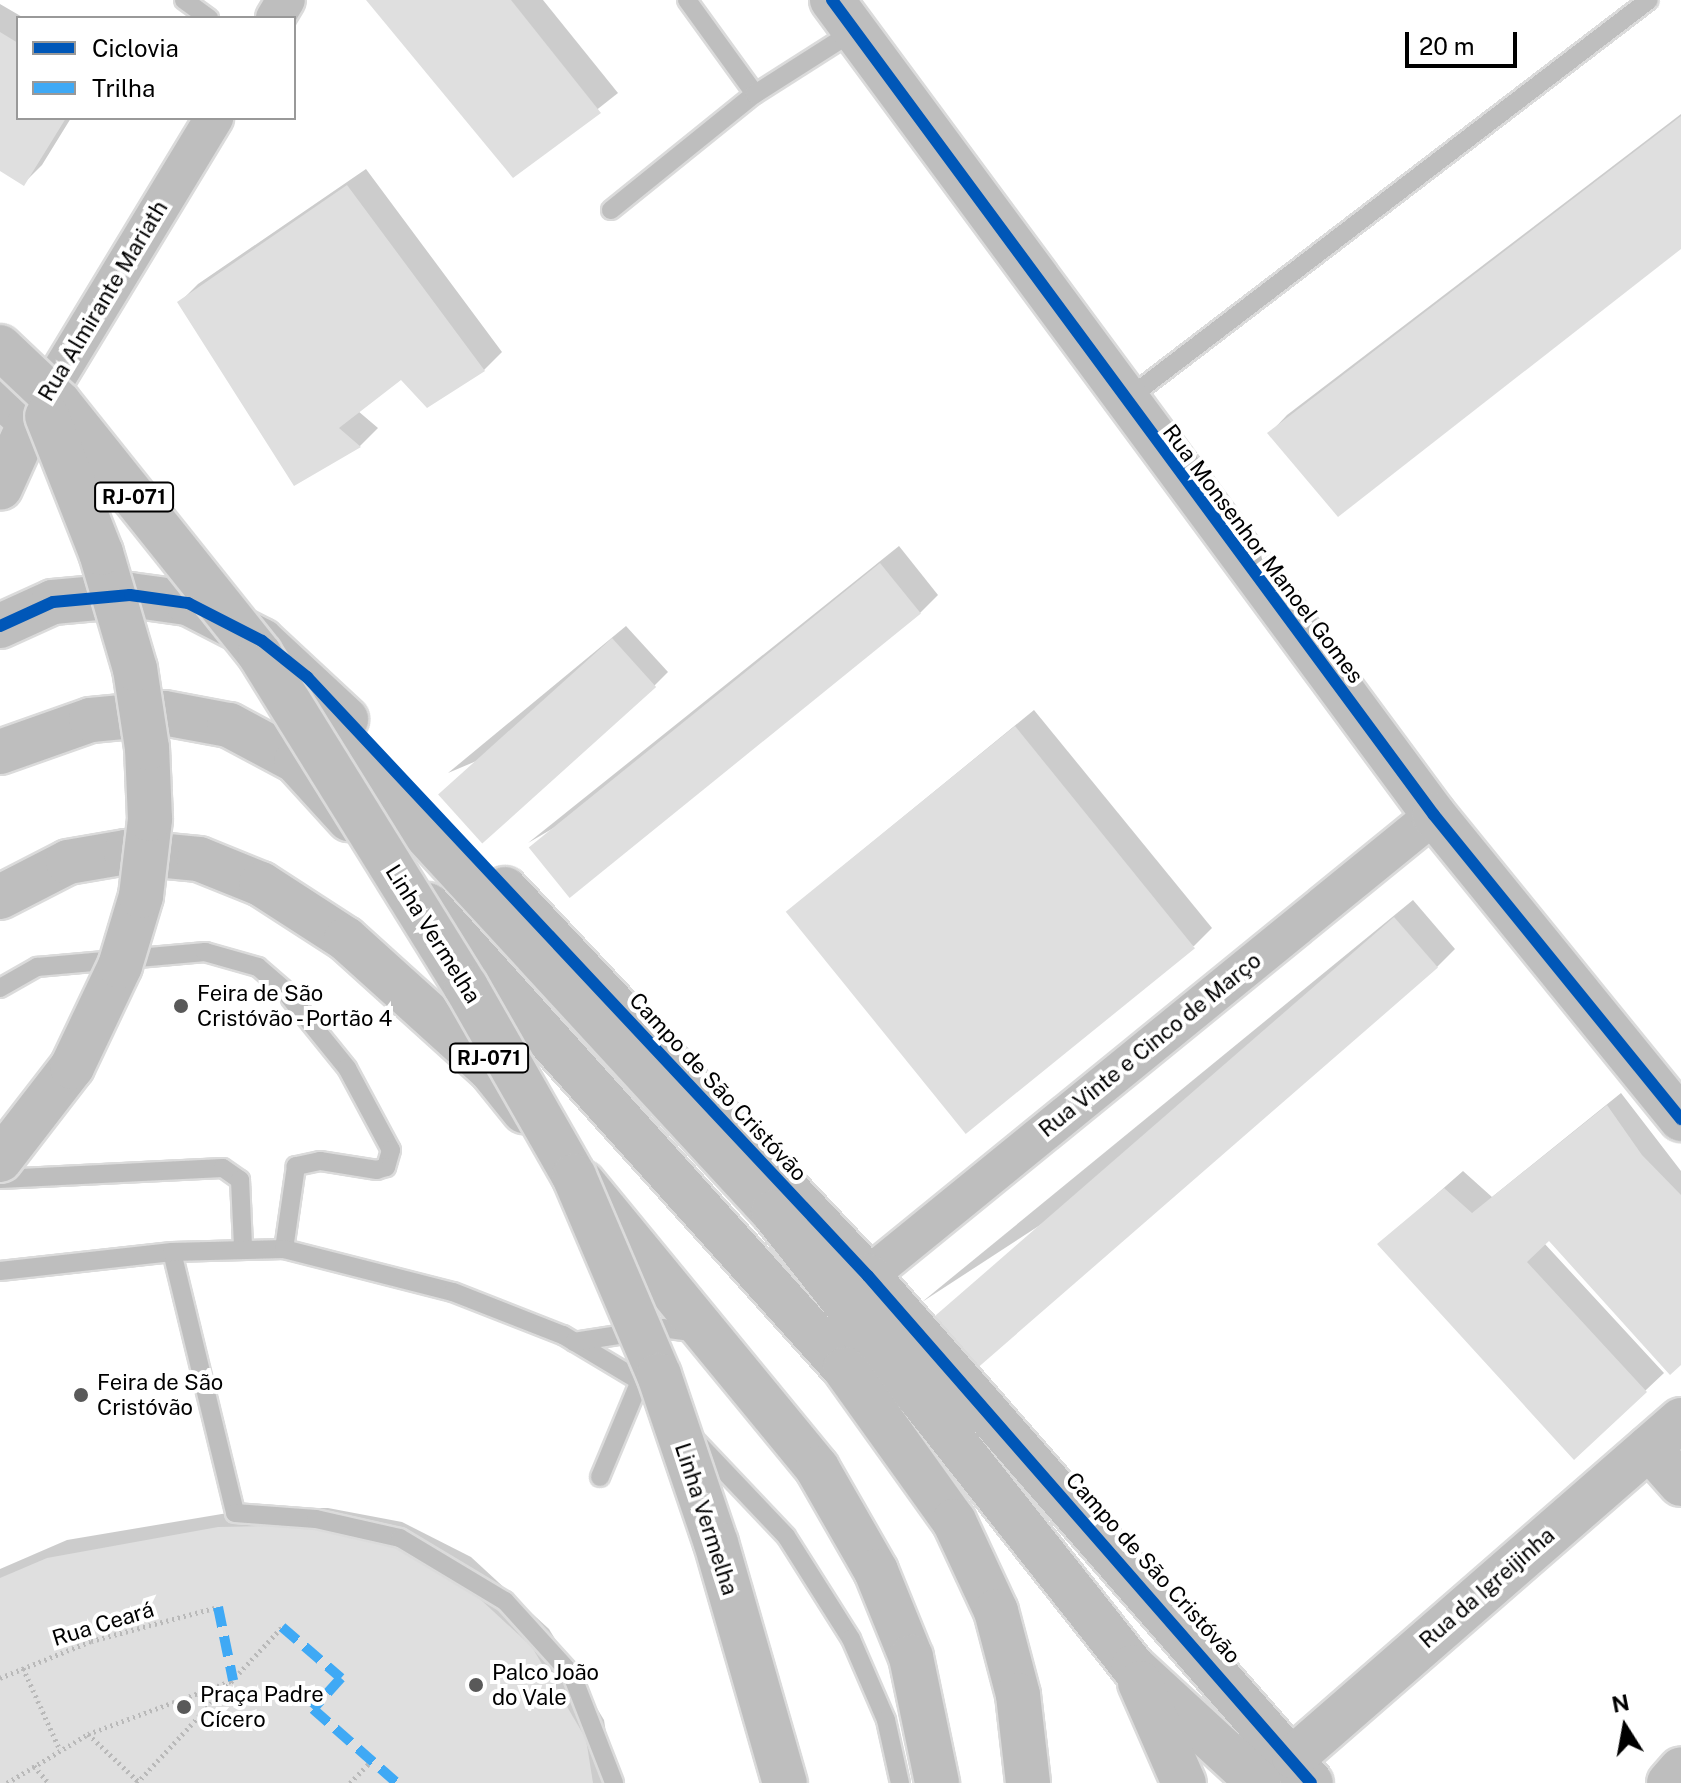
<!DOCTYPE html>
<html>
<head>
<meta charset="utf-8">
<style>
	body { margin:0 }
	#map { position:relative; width:1681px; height:1783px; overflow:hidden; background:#fff; font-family:"Public Sans",sans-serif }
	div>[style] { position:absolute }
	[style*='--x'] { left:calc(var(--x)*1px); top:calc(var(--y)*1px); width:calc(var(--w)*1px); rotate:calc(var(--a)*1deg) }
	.shadow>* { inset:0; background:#0003 }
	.building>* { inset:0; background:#dfdfdf; transform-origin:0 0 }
	.path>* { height:5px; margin-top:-2.5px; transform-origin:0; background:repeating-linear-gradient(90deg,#b9b9b9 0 2px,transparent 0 6px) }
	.roads { filter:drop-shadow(2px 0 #dbdbdb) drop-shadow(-2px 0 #dbdbdb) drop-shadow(0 2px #dbdbdb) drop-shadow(0 -2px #dbdbdb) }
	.service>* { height:18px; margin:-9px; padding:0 9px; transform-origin:9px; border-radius:9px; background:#bebebe }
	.minor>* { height:38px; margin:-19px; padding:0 19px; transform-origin:19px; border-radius:19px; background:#bebebe }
	.tertiary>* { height:44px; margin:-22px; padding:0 22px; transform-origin:22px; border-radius:22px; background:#bebebe }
	.primary>* { height:44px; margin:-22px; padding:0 22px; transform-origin:22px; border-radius:22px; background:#bebebe }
	.motorway>* { height:44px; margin:-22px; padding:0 22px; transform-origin:22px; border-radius:22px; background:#bebebe }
	.bridges { filter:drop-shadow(2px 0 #dbdbdb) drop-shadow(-2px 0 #dbdbdb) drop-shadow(0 2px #dbdbdb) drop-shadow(0 -2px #dbdbdb) }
	.motorway-bridge>* { height:44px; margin:-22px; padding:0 22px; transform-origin:22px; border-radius:22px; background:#bebebe }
	.quiet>* { height:10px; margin-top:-5px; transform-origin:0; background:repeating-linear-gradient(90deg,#3fa9f5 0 20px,transparent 0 30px) }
	.cycleway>* { height:12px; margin:-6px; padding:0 6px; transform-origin:6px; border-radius:6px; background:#0057b8 }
	.dots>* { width:22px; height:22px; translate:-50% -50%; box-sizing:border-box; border:4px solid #fff; border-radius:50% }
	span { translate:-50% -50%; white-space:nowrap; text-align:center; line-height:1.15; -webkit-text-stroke:8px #fff; paint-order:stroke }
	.shield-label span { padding:2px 6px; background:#fff; border:2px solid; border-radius:6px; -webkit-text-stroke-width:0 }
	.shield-label { font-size:20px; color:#000; font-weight:700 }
	.street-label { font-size:22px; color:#000 }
	.poi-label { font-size:22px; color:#000 }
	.left { translate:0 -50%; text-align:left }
	.legend { position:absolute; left:16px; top:16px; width:280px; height:104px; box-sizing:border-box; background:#fff; border:2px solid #999; margin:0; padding:10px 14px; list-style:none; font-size:24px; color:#000 }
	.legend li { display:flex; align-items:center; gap:16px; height:40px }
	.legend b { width:40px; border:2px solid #999 }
	.north { position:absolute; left:1585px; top:1687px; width:80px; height:80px; -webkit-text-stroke:6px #fff; paint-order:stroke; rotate:349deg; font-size:22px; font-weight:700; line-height:32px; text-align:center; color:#000 }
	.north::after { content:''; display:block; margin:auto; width:28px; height:36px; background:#000; clip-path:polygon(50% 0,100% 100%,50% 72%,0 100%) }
	.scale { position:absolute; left:1405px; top:32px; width:112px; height:36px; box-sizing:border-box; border:4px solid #000; border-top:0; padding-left:10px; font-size:24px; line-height:28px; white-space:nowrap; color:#000; -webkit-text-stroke:6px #fff; paint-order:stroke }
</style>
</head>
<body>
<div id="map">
	<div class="shadow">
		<div style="clip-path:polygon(368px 0,543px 0,618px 93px,513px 176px)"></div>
		<div style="clip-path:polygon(0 4px,24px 18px,18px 18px,18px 118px,71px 118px,42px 165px,24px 183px,0 169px)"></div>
		<div style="clip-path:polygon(1681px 114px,1681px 247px,1270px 433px,1287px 415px)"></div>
		<div style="clip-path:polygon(366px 169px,502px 352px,484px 370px,401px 377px,358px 411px,378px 428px,360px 446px,294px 484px,180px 302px,198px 284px)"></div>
		<div style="clip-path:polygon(899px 546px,938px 595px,920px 613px,528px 843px)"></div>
		<div style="clip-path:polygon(626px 626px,668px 672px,654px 686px,448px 773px)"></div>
		<div style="clip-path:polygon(1034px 710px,1212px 928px,1194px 946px,788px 911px)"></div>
		<div style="clip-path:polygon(1413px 900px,1455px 949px,1437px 967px,922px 1302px)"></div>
		<div style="clip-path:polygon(1621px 1093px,1681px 1171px,1681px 1363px,1550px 1238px,1544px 1243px,1664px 1373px,1575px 1457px,1380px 1244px,1463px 1171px,1492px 1197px)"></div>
		<div style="clip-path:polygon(257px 1508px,328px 1508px,402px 1522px,471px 1557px,549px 1629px,604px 1720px,614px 1783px,0 1783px,0 1569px,67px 1540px)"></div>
	</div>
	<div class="building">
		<div style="clip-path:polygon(366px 0,511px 0,601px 113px,513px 178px)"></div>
		<div style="clip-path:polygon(0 32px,18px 43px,18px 118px,66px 118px,24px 186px,0 171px)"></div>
		<div style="clip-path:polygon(1681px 116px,1681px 249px,1338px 517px,1267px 433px)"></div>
		<div style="clip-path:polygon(347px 185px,485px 371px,427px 408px,401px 380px,339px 428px,361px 447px,294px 486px,177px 302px)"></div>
		<div style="left:880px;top:563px;width:65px;height:452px;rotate:51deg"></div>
		<div style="left:612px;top:638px;width:66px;height:234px;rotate:48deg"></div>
		<div style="left:1015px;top:726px;width:286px;height:295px;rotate:51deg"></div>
		<div style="left:1394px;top:917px;width:67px;height:611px;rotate:49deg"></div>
		<div style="clip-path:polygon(1607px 1105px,1642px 1155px,1681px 1195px,1681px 1365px,1670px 1375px,1549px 1241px,1527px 1262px,1647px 1392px,1574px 1460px,1377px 1244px,1444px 1188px,1472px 1213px)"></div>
		<div style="clip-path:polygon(309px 1525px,384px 1539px,453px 1574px,532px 1647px,586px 1739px,593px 1783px,0 1783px,0 1578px,47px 1558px,218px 1527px)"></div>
	</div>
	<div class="path">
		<div style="--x:23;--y:1668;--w:90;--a:65.7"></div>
		<div style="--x:0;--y:1678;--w:98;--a:-22.1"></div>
		<div style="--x:91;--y:1641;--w:131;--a:-15"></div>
		<div style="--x:88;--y:1734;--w:71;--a:43.3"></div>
		<div style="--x:34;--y:1766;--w:23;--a:49"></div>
		<div style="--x:7;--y:1783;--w:95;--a:-31.2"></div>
		<div style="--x:88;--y:1734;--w:155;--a:-20.4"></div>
		<div style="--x:137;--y:1783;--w:213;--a:-47.1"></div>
		<div style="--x:350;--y:1783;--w:30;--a:-46"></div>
	</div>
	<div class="roads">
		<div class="service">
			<div style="--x:184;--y:0;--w:31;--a:36"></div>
			<div style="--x:687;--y:0;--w:116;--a:54.1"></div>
			<div style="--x:611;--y:210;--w:185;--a:-38.9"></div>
			<div style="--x:755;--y:94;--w:117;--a:-32.5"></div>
			<div style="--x:1126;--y:400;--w:658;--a:-37.41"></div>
			<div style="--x:0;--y:988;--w:43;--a:-29.6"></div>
			<div style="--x:37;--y:967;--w:169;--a:-5.1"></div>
			<div style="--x:205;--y:952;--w:55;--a:15.8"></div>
			<div style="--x:258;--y:967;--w:33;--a:41"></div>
			<div style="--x:283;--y:989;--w:102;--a:51"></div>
			<div style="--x:347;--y:1068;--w:93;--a:61.8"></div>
			<div style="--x:391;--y:1150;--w:18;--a:106"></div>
			<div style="--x:386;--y:1167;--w:9;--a:162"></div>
			<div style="--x:377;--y:1170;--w:58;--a:-171"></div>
			<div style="--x:320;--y:1161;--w:25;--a:168"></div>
			<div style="--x:296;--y:1166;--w:84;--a:98.2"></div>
			<div style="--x:0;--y:1179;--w:223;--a:-2.8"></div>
			<div style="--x:223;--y:1168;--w:21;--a:35"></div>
			<div style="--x:240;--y:1180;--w:67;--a:87.4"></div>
			<div style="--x:172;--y:1252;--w:268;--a:76.4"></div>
			<div style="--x:235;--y:1513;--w:81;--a:4.2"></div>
			<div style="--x:316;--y:1519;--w:86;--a:12.7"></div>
			<div style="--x:400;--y:1538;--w:122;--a:31"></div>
			<div style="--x:505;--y:1601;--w:100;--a:47.8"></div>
			<div style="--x:572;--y:1675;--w:116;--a:68.7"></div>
			<div style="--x:0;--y:1271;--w:173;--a:-6.3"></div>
			<div style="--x:172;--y:1252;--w:112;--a:-1.5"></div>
			<div style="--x:284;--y:1249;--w:174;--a:14.3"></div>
			<div style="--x:453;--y:1292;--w:118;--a:21.4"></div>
			<div style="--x:563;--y:1335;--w:90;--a:30.9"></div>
			<div style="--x:640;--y:1381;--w:21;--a:47"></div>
			<div style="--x:574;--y:1342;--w:89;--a:-9"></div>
			<div style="--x:662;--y:1328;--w:35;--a:8"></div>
			<div style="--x:693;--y:1438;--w:135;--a:46.5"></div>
			<div style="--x:786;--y:1536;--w:122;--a:57.7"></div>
			<div style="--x:851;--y:1639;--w:88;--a:66.6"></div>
			<div style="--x:886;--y:1720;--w:65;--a:77.5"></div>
			<div style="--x:600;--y:1477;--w:104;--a:-67.4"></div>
		</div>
		<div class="minor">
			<div style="--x:275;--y:18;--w:21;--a:-59"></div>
			<div style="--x:33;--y:417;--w:350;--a:-58.8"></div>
			<div style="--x:868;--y:1276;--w:730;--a:-39.16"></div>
		</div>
		<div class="tertiary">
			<div style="--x:832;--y:0;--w:1013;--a:53.55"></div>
			<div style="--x:1434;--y:815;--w:392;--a:50.9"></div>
			<div style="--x:0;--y:395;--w:40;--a:42"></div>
			<div style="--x:30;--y:422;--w:72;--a:114.4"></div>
			<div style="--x:0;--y:626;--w:58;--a:-24.4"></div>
			<div style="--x:53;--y:602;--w:77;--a:-5.2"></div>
			<div style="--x:130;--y:595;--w:59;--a:7.9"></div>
			<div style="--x:188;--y:603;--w:83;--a:27.2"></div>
			<div style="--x:262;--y:641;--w:115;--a:42.9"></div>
			<div style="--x:0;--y:752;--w:96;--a:-19.4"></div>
			<div style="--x:91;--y:720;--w:73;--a:-5.5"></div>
			<div style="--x:164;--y:713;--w:66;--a:10.5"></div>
			<div style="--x:229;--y:725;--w:76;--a:28.2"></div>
			<div style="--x:505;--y:889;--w:531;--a:46.83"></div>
			<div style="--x:868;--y:1276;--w:673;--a:48.85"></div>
			<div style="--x:1649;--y:1448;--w:48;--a:48.4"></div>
			<div style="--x:1294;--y:1757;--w:513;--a:-41.05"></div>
			<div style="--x:1669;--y:1783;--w:18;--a:-49"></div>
		</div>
		<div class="primary">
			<div style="--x:0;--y:897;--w:76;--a:-27.2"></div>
			<div style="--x:68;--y:862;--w:59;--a:-9.8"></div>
			<div style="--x:126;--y:852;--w:73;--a:5.5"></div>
			<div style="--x:199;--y:859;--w:67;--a:22"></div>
			<div style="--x:261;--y:884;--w:101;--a:32.9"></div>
			<div style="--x:346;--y:939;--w:195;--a:42.1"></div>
			<div style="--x:491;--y:1070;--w:53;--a:51.2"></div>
			<div style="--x:583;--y:1183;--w:369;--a:50.6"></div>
			<div style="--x:817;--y:1468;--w:119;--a:60.2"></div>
			<div style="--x:876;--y:1571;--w:93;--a:67.9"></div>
			<div style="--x:911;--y:1657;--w:129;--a:78.3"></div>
		</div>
		<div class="motorway">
			<div style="--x:300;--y:698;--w:699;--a:47.38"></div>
			<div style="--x:773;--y:1212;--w:580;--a:51.65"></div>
			<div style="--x:1133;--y:1667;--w:171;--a:42.6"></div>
			<div style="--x:296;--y:761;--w:79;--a:47.6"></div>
			<div style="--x:428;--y:905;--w:624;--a:48.05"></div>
			<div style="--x:845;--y:1369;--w:187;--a:54.4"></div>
			<div style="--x:954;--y:1521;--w:99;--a:65"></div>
			<div style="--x:996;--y:1611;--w:87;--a:75.3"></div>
			<div style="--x:1018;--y:1695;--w:89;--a:83.5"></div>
			<div style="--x:1140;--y:1683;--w:109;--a:66.3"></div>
		</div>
	</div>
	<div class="bridges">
		<div class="motorway-bridge">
			<div style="--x:0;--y:347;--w:81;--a:43.5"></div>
			<div style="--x:59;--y:403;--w:322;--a:51.4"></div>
			<div style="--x:260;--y:655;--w:391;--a:58.2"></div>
			<div style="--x:466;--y:987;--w:218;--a:60.3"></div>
			<div style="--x:574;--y:1176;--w:216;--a:66.9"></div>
			<div style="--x:659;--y:1375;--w:177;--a:71.3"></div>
			<div style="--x:716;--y:1543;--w:250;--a:74"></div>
			<div style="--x:0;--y:1160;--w:118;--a:-52.3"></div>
			<div style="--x:72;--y:1067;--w:112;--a:-64.6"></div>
			<div style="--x:120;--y:966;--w:73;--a:-73.3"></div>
			<div style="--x:141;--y:896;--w:78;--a:-83.3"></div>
			<div style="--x:150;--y:819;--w:71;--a:-92.4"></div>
			<div style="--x:147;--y:748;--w:80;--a:-98.6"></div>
			<div style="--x:135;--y:669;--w:121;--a:-106.3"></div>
			<div style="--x:101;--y:553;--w:147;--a:-111.5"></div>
		</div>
	</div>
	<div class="quiet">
		<div style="--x:218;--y:1607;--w:75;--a:78.4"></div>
		<div style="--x:282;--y:1627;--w:78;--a:40.8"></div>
		<div style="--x:341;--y:1678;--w:42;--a:132.1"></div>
		<div style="--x:313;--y:1709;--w:112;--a:41.4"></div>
	</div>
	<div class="cycleway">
		<div style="--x:832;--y:0;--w:1013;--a:53.55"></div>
		<div style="--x:1434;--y:815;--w:392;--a:50.9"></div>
		<div style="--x:0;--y:626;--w:58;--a:-24.4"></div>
		<div style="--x:53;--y:602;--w:77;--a:-5.2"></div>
		<div style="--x:130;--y:595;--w:59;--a:7.9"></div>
		<div style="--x:188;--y:603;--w:83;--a:27.2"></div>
		<div style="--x:262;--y:641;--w:58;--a:38.7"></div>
		<div style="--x:307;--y:677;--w:821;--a:46.88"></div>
		<div style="--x:868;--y:1276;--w:673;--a:48.85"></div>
	</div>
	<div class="dots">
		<div style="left:181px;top:1006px;background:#595959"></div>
		<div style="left:81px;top:1395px;background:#595959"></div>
		<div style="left:476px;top:1685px;background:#595959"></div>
		<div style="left:184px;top:1707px;background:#595959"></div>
	</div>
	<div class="shield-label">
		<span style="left:134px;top:497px">RJ-071</span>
		<span style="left:489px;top:1058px">RJ-071</span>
	</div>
	<div class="street-label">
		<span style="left:103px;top:301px;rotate:-59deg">Rua Almirante Mariath</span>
		<span style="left:1263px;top:554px;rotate:53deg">Rua Monsenhor Manoel Gomes</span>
		<span style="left:433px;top:934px;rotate:58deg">Linha Vermelha</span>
		<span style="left:1150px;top:1045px;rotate:-39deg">Rua Vinte e Cinco de Março</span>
		<span style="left:718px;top:1087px;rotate:47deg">Campo de São Cristóvão</span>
		<span style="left:706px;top:1519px;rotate:72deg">Linha Vermelha</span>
		<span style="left:1153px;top:1568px;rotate:48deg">Campo de São Cristóvão</span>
		<span style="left:1487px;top:1588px;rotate:-41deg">Rua da Igreijinha</span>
		<span style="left:103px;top:1624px;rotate:-17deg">Rua Ceará</span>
	</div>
	<div class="poi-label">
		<span class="left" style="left:197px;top:1006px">Feira de São<br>Cristóvão - Portão 4</span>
		<span class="left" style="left:97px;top:1395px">Feira de São<br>Cristóvão</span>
		<span class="left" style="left:492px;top:1685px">Palco João<br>do Vale</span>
		<span class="left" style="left:200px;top:1707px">Praça Padre<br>Cícero</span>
	</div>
	<ul class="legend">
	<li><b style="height:10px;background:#0057b8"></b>Ciclovia</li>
	<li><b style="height:10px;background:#3fa9f5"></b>Trilha</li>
	</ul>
	<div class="north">N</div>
	<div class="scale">20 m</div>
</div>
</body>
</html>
